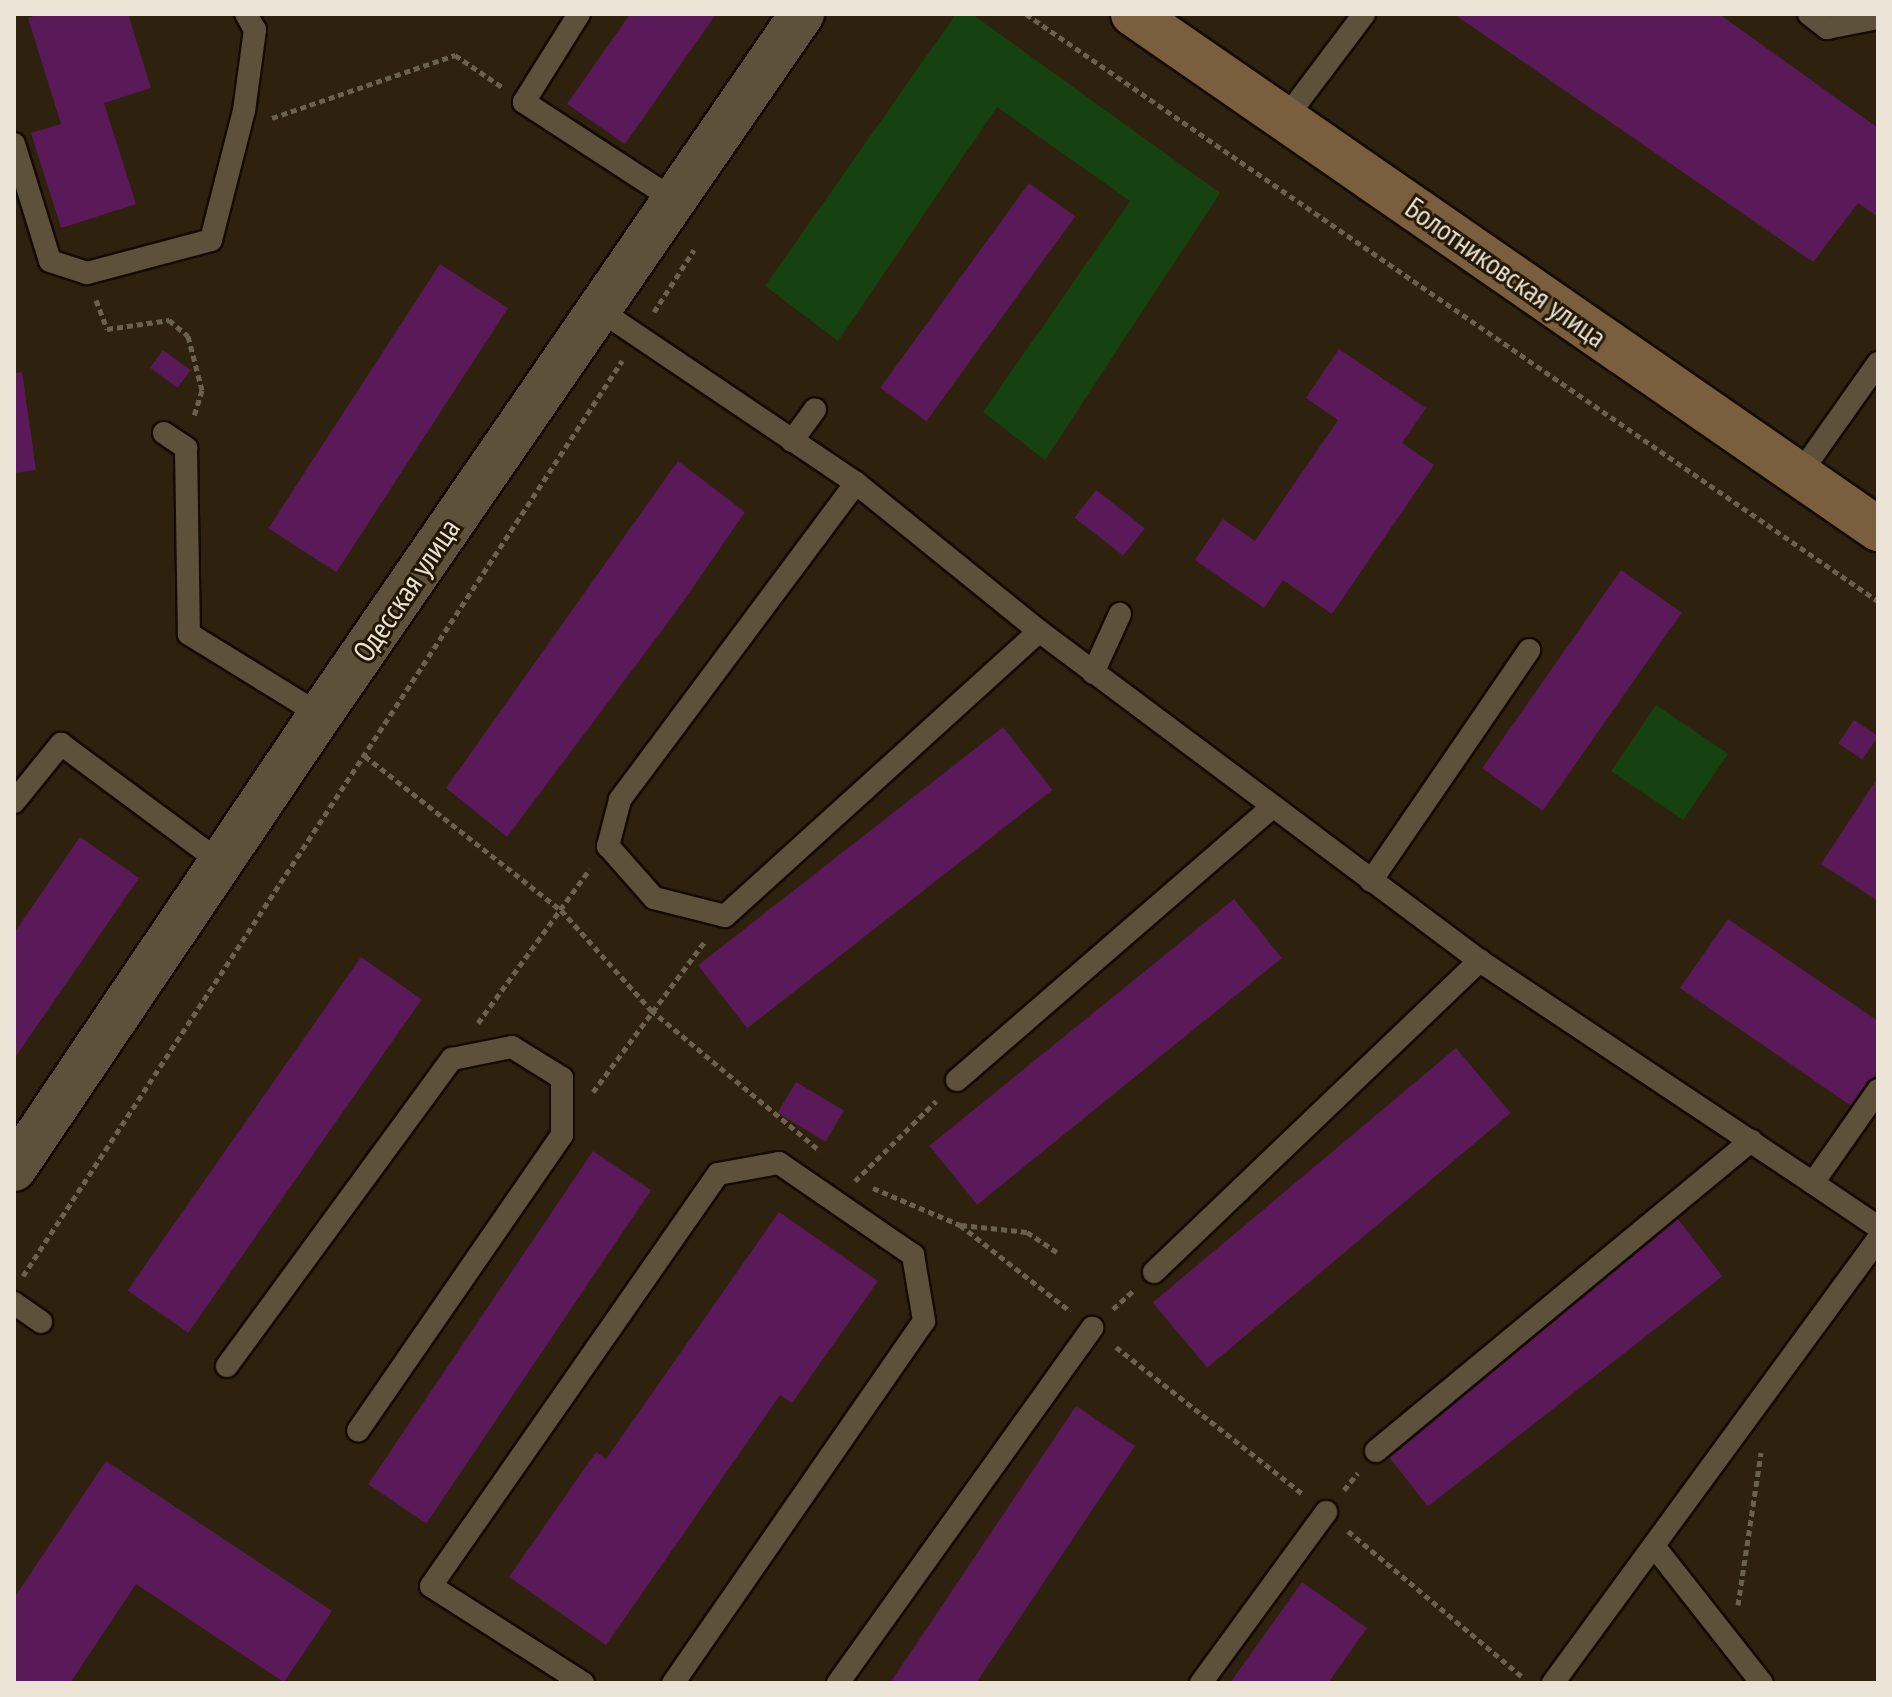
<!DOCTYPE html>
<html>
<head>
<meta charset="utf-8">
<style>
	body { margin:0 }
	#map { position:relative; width:1892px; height:1697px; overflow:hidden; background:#2e220e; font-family:"PT Sans Narrow",sans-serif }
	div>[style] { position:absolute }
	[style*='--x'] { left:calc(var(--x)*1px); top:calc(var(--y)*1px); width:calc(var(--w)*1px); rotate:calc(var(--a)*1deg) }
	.green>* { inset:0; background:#164110; transform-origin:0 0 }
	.building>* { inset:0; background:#5a1959; transform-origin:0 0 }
	.path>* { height:5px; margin-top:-2.5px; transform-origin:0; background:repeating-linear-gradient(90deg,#6b614f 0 6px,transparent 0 10px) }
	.roads { filter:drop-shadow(2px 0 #150b00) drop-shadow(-2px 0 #150b00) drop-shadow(0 2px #150b00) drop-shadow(0 -2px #150b00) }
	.lane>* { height:22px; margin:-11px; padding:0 11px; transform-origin:11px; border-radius:11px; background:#5e513c }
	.street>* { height:44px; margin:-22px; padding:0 22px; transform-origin:22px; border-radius:22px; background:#5e513c }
	.secondary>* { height:44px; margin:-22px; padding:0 22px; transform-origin:22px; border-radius:22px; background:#795f3d }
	span { translate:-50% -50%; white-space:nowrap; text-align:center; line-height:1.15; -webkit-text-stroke:6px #241805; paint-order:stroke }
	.street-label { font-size:30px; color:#eae3d6 }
	.frame { position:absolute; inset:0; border:16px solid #eae3d6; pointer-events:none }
</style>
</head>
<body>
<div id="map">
	<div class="green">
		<div style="clip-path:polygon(956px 14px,972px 14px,1220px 193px,1045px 460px,983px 412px,1130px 201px,997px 107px,838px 341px,765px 286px)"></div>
		<div style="left:1656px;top:705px;width:87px;height:80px;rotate:34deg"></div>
	</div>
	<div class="building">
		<div style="clip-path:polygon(39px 14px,128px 14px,151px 88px,104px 103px,136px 204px,61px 228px,31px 133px,61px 124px,28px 18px)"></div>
		<div style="clip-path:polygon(630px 14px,716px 14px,625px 144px,567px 104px)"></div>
		<div style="clip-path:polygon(1454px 14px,1719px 14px,1878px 128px,1878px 217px,1858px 203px,1813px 262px)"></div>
		<div style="left:1029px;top:183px;width:57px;height:253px;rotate:36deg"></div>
		<div style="left:440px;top:264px;width:81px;height:315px;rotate:33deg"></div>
		<div style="clip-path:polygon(1339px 349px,1426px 408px,1402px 443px,1434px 465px,1332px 614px,1283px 580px,1264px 608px,1195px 560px,1223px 519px,1255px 541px,1338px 420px,1306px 398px)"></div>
		<div style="left:163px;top:350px;width:34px;height:22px;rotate:36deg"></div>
		<div style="clip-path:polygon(22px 372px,36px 470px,14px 473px,14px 373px)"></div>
		<div style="clip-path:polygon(678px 461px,745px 512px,678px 609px,507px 837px,446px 788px)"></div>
		<div style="left:1096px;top:490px;width:62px;height:35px;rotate:38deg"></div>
		<div style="left:1621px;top:570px;width:74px;height:242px;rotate:35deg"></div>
		<div style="left:1854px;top:720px;width:29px;height:28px;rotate:34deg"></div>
		<div style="left:1003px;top:727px;width:80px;height:387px;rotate:52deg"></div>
		<div style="clip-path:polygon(1878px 777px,1878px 901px,1821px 864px)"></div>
		<div style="clip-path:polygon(80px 837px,139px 878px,14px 1059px,14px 933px)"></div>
		<div style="left:1234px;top:899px;width:76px;height:392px;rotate:51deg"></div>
		<div style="clip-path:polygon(1728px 919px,1878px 1021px,1878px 1070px,1853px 1107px,1680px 988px)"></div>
		<div style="left:361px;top:957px;width:74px;height:407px;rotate:35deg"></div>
		<div style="left:1456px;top:1048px;width:85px;height:396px;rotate:50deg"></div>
		<div style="left:796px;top:1082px;width:56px;height:36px;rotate:31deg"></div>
		<div style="left:593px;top:1151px;width:70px;height:402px;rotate:34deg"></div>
		<div style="clip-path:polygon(779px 1212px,878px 1281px,792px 1403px,780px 1395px,606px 1645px,509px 1577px,596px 1452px,606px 1459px)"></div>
		<div style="left:1677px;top:1218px;width:74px;height:374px;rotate:52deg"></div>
		<div style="clip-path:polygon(1076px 1406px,1135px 1446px,976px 1683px,890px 1683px)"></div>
		<div style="clip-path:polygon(106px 1461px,332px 1611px,284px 1682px,136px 1584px,70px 1683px,14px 1683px,14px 1598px)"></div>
		<div style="clip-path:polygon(1302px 1582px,1367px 1628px,1328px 1683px,1230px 1683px)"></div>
	</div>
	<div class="path">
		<div style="--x:1026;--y:14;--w:1035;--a:34.57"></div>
		<div style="--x:272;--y:118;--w:194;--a:-19"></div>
		<div style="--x:455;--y:55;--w:57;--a:34.2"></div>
		<div style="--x:96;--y:300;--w:31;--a:69"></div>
		<div style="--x:107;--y:329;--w:63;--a:-8.3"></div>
		<div style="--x:169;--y:320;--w:25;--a:40"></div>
		<div style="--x:188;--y:336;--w:56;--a:75.5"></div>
		<div style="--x:202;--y:390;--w:28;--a:107"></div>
		<div style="--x:654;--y:312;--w:74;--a:-57.2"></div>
		<div style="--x:365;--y:756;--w:249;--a:38.2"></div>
		<div style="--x:561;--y:910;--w:135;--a:48"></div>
		<div style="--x:651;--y:1010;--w:220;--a:39.8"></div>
		<div style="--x:478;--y:1023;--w:190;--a:-54"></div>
		<div style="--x:593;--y:1092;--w:189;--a:-53.4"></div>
		<div style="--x:855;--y:1181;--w:114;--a:-44.6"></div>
		<div style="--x:873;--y:1188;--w:95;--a:23"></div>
		<div style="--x:960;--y:1225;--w:140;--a:38"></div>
		<div style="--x:961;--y:1225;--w:66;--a:6.1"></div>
		<div style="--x:1027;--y:1232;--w:36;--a:34"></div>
		<div style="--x:23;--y:1276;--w:1094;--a:-56.79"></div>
		<div style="--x:1113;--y:1309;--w:27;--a:-42"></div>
		<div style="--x:1116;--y:1347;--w:238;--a:38.2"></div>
		<div style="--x:1344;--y:1490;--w:22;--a:-51"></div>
		<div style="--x:1348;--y:1531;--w:229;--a:39.9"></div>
		<div style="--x:1738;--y:1605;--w:154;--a:-81.4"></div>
	</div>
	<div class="roads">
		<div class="lane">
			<div style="--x:579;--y:14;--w:104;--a:122"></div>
			<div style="--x:524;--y:102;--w:178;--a:33.1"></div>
			<div style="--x:1809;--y:14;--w:23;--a:38"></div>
			<div style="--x:1827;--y:28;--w:52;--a:-11.1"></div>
			<div style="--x:1285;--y:119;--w:131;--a:-53"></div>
			<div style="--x:14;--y:144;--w:122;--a:72.9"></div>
			<div style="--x:50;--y:261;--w:39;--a:18"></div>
			<div style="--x:87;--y:273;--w:128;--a:-14.9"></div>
			<div style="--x:211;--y:240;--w:133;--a:-75.7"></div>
			<div style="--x:244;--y:111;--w:82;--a:-82.3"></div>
			<div style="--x:255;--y:30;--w:18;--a:-119"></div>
			<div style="--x:598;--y:309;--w:311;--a:34"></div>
			<div style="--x:856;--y:483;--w:235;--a:39"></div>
			<div style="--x:1039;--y:631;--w:551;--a:36.81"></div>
			<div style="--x:1480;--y:961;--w:400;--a:33.7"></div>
			<div style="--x:1813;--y:1183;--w:113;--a:-55"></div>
			<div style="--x:164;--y:433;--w:27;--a:34"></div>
			<div style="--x:186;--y:448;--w:186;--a:89.1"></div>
			<div style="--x:189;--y:634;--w:154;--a:31.7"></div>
			<div style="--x:792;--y:441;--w:39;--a:-54"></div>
			<div style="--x:1799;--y:475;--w:137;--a:-54.8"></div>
			<div style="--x:856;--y:483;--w:395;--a:126.7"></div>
			<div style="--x:620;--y:800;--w:48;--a:104.6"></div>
			<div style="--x:608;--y:846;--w:69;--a:48.5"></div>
			<div style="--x:654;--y:898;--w:73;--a:14.2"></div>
			<div style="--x:725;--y:916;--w:424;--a:-42.2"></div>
			<div style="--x:1093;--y:673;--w:65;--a:-65.4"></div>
			<div style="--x:14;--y:802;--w:75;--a:-51"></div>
			<div style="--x:61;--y:744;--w:199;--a:36.6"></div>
			<div style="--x:1371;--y:881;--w:280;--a:-55.6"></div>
			<div style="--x:957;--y:1080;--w:415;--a:-40.9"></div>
			<div style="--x:1813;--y:1183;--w:78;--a:34.1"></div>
			<div style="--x:1154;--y:1272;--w:451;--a:-43.7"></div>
			<div style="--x:14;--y:1303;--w:33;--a:35"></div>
			<div style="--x:227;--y:1366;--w:381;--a:-53.8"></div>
			<div style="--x:452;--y:1059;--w:61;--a:-11.3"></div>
			<div style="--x:512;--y:1047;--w:59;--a:31.8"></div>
			<div style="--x:562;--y:1078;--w:57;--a:90"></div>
			<div style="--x:562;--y:1135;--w:359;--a:124.6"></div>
			<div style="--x:1376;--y:1451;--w:487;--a:-39.6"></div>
			<div style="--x:1654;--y:1546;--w:174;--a:51.8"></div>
			<div style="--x:583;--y:1683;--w:180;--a:-147.5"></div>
			<div style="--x:431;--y:1586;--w:502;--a:-55.14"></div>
			<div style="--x:718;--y:1174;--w:62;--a:-10.2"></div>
			<div style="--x:779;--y:1163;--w:163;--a:34.5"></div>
			<div style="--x:913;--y:1255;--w:67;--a:80.5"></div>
			<div style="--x:924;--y:1321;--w:441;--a:124.7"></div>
			<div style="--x:838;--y:1683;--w:437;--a:-54.4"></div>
			<div style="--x:1201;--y:1683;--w:212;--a:-53.8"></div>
			<div style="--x:1553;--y:1683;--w:550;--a:-53.8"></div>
		</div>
		<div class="street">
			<div style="--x:14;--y:1169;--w:547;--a:-56.02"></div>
			<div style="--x:320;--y:715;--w:851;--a:-55.49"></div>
		</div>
		<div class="secondary">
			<div style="--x:1133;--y:14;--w:906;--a:34.66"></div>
		</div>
	</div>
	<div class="street-label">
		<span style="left:1506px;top:272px;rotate:35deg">Болотниковская улица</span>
		<span style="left:406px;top:590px;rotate:-56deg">Одесская улица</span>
	</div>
	<div class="frame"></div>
</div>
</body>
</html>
